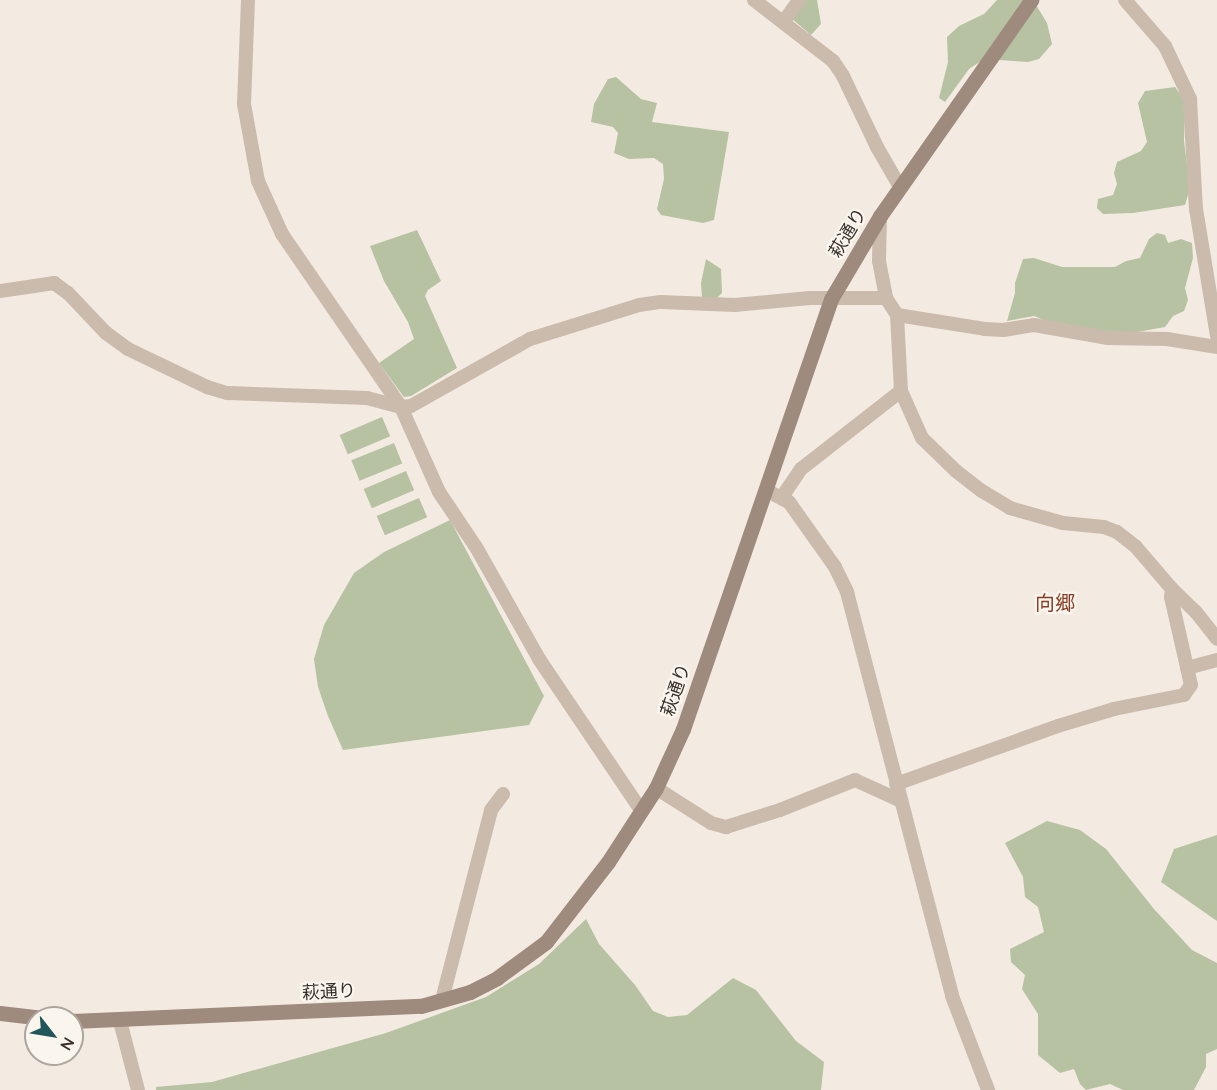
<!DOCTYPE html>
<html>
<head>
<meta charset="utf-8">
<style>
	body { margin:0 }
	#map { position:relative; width:1217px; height:1090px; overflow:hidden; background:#f3ebe1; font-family:Quicksand,"Noto Sans JP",sans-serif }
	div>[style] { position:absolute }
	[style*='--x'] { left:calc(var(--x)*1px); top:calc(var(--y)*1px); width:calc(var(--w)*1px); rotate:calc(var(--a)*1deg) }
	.green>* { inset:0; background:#b6c2a1; transform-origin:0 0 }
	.street>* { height:14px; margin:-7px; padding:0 7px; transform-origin:7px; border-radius:7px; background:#cbbbad }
	.secondary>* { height:15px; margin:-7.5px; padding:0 7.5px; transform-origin:7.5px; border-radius:7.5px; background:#9f8a7e }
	span { translate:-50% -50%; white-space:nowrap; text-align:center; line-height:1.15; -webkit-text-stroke:4.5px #faf5ed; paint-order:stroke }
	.street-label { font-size:18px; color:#3a302b }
	.neighbourhood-label { font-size:20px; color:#863f26 }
	.north { position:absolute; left:24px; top:1006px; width:60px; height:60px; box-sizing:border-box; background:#faf5ed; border:2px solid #ada69f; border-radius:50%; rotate:121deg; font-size:16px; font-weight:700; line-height:24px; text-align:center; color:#3a302b }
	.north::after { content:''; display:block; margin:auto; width:21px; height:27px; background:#21565a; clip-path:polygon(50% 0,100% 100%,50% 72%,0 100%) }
</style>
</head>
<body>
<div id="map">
	<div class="green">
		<div style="clip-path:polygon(805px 0,817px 0,821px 24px,811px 35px,791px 18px)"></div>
		<div style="clip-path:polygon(997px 0,1033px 0,1047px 23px,1052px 44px,1039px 59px,1028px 62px,984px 59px,969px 69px,945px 102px,939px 98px,948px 62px,947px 37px,959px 26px,984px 14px)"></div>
		<div style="clip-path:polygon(616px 77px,641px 99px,657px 103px,652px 122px,729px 132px,714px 220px,703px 223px,661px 215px,657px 209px,664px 179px,663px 164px,654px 158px,629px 159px,614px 153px,618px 133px,613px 127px,591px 122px,594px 104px,608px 79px)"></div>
		<div style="clip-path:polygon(1175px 87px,1185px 101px,1184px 141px,1190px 188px,1185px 205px,1133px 213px,1103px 214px,1097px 208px,1098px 199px,1113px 195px,1117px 184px,1114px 173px,1117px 162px,1141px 151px,1147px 142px,1138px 103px,1145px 91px)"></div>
		<div style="clip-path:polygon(417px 230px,441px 281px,428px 290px,425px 296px,457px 368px,411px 396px,404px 397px,379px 363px,414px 339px,408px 322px,384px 281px,370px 246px)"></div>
		<div style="clip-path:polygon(1157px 233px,1165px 235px,1168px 243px,1181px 239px,1192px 243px,1193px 258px,1185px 288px,1188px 300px,1184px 311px,1173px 316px,1165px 327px,1126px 334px,1101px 333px,1067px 324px,1052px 323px,1034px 316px,1007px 321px,1015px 293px,1015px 283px,1023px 259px,1034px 258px,1062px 267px,1115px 267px,1126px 261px,1140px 258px,1149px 239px)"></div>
		<div style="clip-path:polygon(706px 259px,721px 269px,722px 293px,716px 299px,702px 298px,701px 283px)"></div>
		<div style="left:382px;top:417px;width:21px;height:46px;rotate:67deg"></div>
		<div style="left:394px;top:443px;width:22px;height:46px;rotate:68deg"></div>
		<div style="left:406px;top:471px;width:21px;height:46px;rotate:67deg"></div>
		<div style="left:419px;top:498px;width:21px;height:46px;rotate:67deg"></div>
		<div style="clip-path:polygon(450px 520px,544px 696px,529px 725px,343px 750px,328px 716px,318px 687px,314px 659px,324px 625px,354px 573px,384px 552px)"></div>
		<div style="clip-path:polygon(1047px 821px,1080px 830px,1106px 849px,1154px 909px,1192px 950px,1217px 963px,1217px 1049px,1206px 1054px,1206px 1067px,1194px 1090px,1123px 1090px,1110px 1084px,1086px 1090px,1080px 1084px,1074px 1069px,1060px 1073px,1038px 1055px,1038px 1014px,1022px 989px,1025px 975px,1011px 962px,1010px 949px,1044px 932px,1038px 907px,1025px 897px,1023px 877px,1005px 843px)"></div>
		<div style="clip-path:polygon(1217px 835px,1217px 921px,1161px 882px,1174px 849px)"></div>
		<div style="clip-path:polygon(586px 919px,599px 944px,635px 985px,653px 1011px,668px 1017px,687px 1015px,733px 978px,756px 990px,796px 1041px,824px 1062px,821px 1090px,156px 1090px,156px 1087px,212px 1082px,386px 1033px,486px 997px,539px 964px)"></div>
	</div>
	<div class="street">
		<div style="--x:248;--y:0;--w:104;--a:92.2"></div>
		<div style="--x:244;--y:104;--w:78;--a:79.7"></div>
		<div style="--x:258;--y:181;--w:58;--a:65.6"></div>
		<div style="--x:282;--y:234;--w:210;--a:55.5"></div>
		<div style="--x:401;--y:407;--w:93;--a:65.9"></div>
		<div style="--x:439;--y:492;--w:66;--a:56.1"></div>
		<div style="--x:476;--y:547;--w:129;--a:60.6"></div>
		<div style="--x:539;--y:659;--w:182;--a:56"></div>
		<div style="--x:754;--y:0;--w:100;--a:37.7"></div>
		<div style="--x:833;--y:61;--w:18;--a:56"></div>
		<div style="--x:843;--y:76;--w:79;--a:64.4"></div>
		<div style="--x:877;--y:147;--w:46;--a:60.1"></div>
		<div style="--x:1125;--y:0;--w:61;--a:49"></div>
		<div style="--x:1165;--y:46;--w:59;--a:64.7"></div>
		<div style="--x:1190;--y:99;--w:110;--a:86.9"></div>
		<div style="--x:1196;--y:209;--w:129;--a:80.6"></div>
		<div style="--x:784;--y:21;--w:26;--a:-54"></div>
		<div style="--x:880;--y:216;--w:45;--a:91.3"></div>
		<div style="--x:879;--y:261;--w:38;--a:79"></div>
		<div style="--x:886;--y:298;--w:20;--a:57"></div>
		<div style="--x:897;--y:315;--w:76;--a:87"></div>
		<div style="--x:901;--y:391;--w:51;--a:65.9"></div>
		<div style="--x:922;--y:438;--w:47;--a:44.1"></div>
		<div style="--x:956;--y:471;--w:33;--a:38"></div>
		<div style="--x:982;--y:491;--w:33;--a:31"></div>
		<div style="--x:1010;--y:508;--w:55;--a:15.8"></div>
		<div style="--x:1063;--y:523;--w:41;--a:5.6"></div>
		<div style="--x:1104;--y:527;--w:14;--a:21"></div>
		<div style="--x:1117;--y:532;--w:24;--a:38"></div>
		<div style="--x:1136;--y:547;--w:55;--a:49.4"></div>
		<div style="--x:1172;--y:589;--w:8;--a:97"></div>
		<div style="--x:1171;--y:597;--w:90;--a:77.2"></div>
		<div style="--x:1191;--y:685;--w:12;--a:125"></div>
		<div style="--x:1184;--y:695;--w:71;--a:168.7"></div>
		<div style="--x:1114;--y:709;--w:59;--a:163.1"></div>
		<div style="--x:1058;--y:726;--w:172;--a:160.3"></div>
		<div style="--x:0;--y:291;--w:55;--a:-8.4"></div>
		<div style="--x:54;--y:283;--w:17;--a:36"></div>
		<div style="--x:68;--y:293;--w:55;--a:46.5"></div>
		<div style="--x:106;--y:333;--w:27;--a:36"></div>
		<div style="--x:128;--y:349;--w:88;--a:25.7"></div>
		<div style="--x:207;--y:387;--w:21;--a:17"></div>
		<div style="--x:227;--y:393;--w:140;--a:2"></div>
		<div style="--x:367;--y:398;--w:35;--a:15"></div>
		<div style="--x:401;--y:407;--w:10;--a:-6"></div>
		<div style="--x:411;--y:406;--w:137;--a:-29.4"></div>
		<div style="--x:530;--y:339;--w:114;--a:-17.3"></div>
		<div style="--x:639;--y:305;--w:22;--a:-8"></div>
		<div style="--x:661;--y:302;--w:74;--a:2.3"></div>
		<div style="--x:735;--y:305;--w:75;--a:-5.3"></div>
		<div style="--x:810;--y:298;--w:76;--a:0"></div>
		<div style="--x:897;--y:315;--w:89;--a:9"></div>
		<div style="--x:985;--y:329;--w:18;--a:3"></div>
		<div style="--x:1003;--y:330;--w:31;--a:-9"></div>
		<div style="--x:1034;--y:325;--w:74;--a:10.1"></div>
		<div style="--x:1107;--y:338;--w:60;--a:1"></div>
		<div style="--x:1167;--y:339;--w:51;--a:9.1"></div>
		<div style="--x:766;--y:490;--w:26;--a:28"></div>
		<div style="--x:789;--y:502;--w:80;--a:54.7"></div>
		<div style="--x:835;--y:567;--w:28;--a:64"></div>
		<div style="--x:847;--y:592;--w:417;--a:75.4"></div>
		<div style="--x:952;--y:996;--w:101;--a:69"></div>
		<div style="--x:782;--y:497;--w:34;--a:-56"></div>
		<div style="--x:801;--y:469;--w:127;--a:-38"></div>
		<div style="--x:1172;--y:589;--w:33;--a:44"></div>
		<div style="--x:1196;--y:612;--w:34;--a:52"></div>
		<div style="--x:1187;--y:668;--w:31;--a:-15"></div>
		<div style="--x:656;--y:788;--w:65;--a:32.5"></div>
		<div style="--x:711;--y:823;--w:16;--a:15"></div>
		<div style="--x:726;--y:827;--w:57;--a:-17.5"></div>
		<div style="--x:780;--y:810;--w:81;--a:-21.8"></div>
		<div style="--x:855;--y:780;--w:48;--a:24.4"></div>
		<div style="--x:442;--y:1000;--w:196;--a:-75.5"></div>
		<div style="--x:491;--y:810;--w:20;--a:-53"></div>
		<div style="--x:120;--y:1021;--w:71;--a:75.4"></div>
	</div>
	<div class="secondary">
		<div style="--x:0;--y:1013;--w:43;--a:6.6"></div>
		<div style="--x:72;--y:1021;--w:349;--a:-2.5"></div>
		<div style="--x:421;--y:1006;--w:51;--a:-15.9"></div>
		<div style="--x:470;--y:992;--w:30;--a:-27"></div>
		<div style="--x:497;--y:978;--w:61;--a:-36.3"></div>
		<div style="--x:546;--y:942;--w:101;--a:-52.2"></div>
		<div style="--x:608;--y:862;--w:88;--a:-57"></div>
		<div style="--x:656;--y:788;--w:65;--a:-65.4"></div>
		<div style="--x:683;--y:729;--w:455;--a:-71"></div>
		<div style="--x:831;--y:299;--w:96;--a:-59.4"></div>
		<div style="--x:880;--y:216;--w:264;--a:-55"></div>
	</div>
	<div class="street-label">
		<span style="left:848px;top:233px;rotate:-59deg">萩通り</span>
		<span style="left:676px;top:690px;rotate:-71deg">萩通り</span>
		<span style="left:329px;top:992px;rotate:-3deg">萩通り</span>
	</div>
	<div class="neighbourhood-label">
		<span style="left:1055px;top:602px">向郷</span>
	</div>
	<div class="north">N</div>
</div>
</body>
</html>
